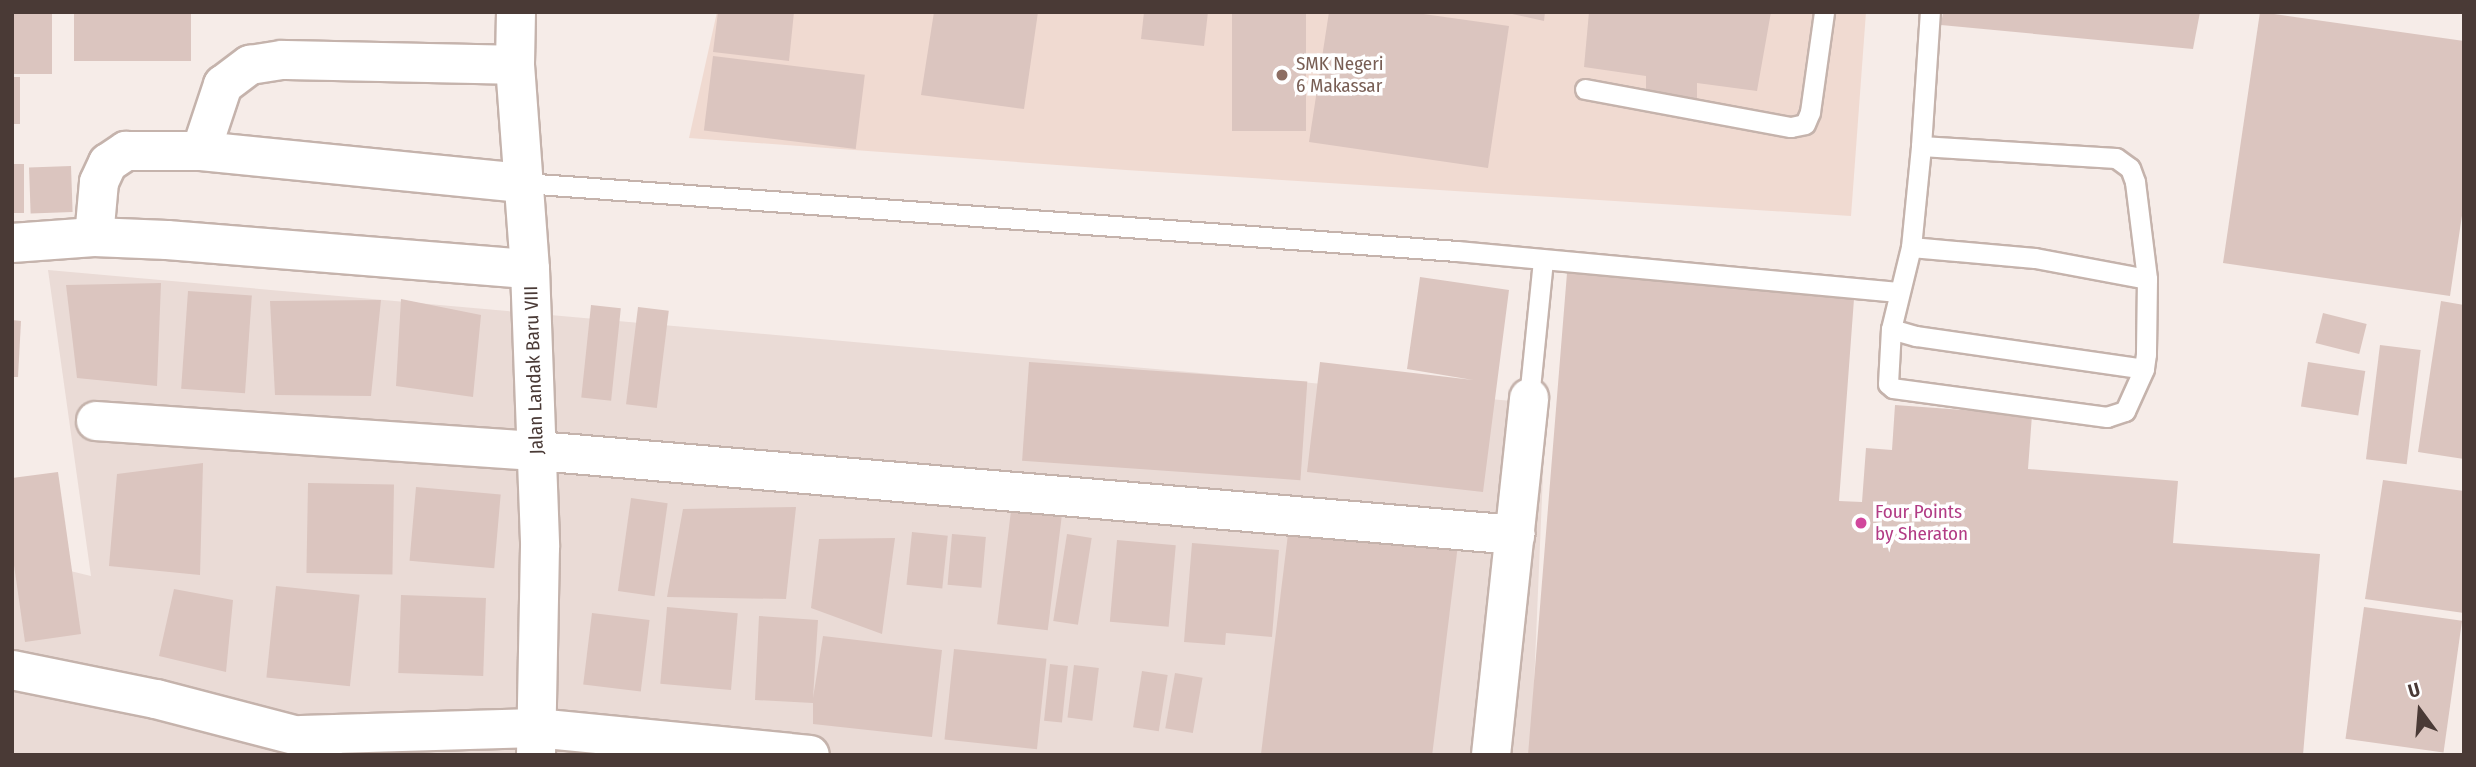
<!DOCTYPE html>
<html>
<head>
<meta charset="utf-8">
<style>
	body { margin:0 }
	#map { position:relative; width:2476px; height:767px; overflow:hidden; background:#f6ece8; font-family:"Fira Sans Condensed",sans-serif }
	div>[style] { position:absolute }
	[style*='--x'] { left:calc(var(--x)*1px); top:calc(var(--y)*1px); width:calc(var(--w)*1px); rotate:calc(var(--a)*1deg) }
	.residential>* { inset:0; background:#eadbd6 }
	.education>* { inset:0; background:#f0dad1 }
	.building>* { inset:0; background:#dbc5bf; transform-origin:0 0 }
	.roads { filter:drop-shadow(2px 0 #c5b3ac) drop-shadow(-2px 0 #c5b3ac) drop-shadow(0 2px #c5b3ac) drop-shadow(0 -2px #c5b3ac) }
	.lane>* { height:19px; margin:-9.5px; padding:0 9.5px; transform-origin:9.5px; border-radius:9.5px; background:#fff }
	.street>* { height:38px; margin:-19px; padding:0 19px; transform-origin:19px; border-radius:19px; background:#fff }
	.dots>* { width:19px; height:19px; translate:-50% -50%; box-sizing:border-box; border:4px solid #fff; border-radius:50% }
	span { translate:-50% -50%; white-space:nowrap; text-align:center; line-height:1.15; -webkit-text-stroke:7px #fff; paint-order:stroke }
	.education-label { font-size:19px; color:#785e54 }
	.left { translate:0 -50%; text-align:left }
	.street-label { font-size:19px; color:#4a3a36 }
	.hotel-label { font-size:19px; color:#b23c85 }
	.frame { position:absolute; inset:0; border:14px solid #4a3a36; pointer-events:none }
	.north { position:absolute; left:2385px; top:676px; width:70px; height:70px; -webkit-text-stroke:5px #fff; paint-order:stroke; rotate:344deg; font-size:19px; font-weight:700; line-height:28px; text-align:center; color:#4a3a36 }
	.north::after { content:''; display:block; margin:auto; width:24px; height:32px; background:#4a3a36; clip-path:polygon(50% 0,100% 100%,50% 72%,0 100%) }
</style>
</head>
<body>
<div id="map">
	<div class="residential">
		<div style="clip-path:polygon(48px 270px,1546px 404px,1531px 755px,12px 755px,12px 557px,91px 576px)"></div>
	</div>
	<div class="education">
		<div style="clip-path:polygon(717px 12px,1866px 12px,1851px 216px,1126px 170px,689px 138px)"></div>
	</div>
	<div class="building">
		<div style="left:12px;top:12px;width:40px;height:62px"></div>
		<div style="left:74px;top:12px;width:117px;height:49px"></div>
		<div style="clip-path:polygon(718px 12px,794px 12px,789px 61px,713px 52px)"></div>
		<div style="clip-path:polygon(934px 12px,1038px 12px,1024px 109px,921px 95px)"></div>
		<div style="clip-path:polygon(1144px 12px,1208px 12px,1204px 46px,1141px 39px)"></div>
		<div style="left:1232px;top:12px;width:74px;height:119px"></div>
		<div style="clip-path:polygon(1329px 12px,1409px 12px,1509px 26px,1488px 168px,1309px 142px)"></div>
		<div style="clip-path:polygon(1503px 12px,1545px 12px,1544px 21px)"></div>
		<div style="clip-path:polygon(1589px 12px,1771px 12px,1757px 91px,1697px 83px,1697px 103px,1646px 97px,1646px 76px,1584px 67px)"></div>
		<div style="clip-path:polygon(1943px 12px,2200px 12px,2193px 49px,1941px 25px)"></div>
		<div style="clip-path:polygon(2260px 12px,2464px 41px,2464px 202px,2450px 296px,2223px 263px)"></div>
		<div style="left:713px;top:56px;width:153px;height:75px;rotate:7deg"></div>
		<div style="left:12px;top:77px;width:8px;height:47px"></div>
		<div style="left:12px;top:164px;width:12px;height:49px"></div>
		<div style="left:71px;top:166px;width:46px;height:42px;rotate:88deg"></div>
		<div style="clip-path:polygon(1567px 273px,1854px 299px,1839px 501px,1862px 502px,1866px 448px,1892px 450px,1895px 405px,2032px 415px,2028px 469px,2178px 481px,2173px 543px,2320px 554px,2303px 755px,1528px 755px)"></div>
		<div style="clip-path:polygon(1420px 277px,1509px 290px,1483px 492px,1307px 472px,1320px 362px,1473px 380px,1407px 369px)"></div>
		<div style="clip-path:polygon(161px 283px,157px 386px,77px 378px,66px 285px)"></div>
		<div style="left:188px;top:291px;width:64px;height:98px;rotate:4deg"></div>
		<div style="clip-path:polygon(401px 299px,481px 315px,473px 397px,396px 386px)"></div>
		<div style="clip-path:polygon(381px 300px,371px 396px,275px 395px,270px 301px)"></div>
		<div style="clip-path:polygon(2441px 301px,2464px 305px,2464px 459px,2418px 452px)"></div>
		<div style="left:591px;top:305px;width:30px;height:93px;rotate:6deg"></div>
		<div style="left:638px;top:307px;width:31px;height:98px;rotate:7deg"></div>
		<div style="left:2323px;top:313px;width:45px;height:31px;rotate:14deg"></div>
		<div style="clip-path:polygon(12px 320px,21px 321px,18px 377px,12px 377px)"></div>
		<div style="left:2380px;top:345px;width:41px;height:115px;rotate:7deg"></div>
		<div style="left:1029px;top:362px;width:279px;height:99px;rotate:4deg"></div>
		<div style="left:2308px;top:362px;width:58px;height:45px;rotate:9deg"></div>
		<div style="clip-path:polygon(203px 463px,200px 575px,109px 566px,117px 474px)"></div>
		<div style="clip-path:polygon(58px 472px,81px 634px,25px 642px,12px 551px,12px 478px)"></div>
		<div style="clip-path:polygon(2383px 480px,2464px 491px,2464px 613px,2365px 599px)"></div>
		<div style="left:308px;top:483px;width:86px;height:90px;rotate:1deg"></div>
		<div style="left:416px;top:487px;width:85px;height:74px;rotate:5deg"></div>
		<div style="left:631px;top:498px;width:37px;height:94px;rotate:8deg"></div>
		<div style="clip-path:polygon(796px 507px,786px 599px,667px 597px,683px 509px)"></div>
		<div style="left:1011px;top:511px;width:51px;height:114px;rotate:7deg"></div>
		<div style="left:1289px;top:526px;width:170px;height:231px;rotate:7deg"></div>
		<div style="left:912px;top:532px;width:36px;height:53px;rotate:6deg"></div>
		<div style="left:952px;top:534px;width:34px;height:51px;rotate:5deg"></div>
		<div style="left:1067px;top:534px;width:25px;height:88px;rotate:9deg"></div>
		<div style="clip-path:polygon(895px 538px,882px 634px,811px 608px,819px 539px)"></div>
		<div style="left:1117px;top:540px;width:59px;height:82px;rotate:5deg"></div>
		<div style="clip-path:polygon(1192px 543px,1279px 550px,1272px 637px,1226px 633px,1225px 645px,1184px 642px)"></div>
		<div style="left:276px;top:586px;width:84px;height:92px;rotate:6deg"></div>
		<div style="clip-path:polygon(174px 589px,233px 600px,226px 672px,159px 656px)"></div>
		<div style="left:401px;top:595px;width:85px;height:78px;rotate:2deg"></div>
		<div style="left:667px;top:607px;width:71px;height:77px;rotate:5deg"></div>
		<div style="left:2364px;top:607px;width:99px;height:133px;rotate:8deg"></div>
		<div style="left:592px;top:613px;width:58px;height:72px;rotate:7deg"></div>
		<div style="clip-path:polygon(759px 616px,818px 620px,813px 698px,823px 636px,942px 650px,932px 737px,813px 724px,813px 703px,755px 700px)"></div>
		<div style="left:954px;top:649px;width:93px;height:91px;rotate:6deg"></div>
		<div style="left:1050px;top:664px;width:18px;height:57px;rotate:6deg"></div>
		<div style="left:1074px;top:665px;width:25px;height:53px;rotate:7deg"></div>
		<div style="left:1142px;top:671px;width:26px;height:57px;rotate:9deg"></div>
		<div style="left:1175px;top:673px;width:28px;height:56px;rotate:10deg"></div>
	</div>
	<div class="roads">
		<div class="lane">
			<div style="--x:1585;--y:89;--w:209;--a:10.5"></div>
			<div style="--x:1791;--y:127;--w:14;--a:-12"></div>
			<div style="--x:1805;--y:124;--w:13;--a:-67"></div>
			<div style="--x:1810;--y:112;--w:101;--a:-82"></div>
			<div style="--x:1921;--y:146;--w:195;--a:3.5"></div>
			<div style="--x:2116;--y:158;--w:17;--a:36"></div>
			<div style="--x:2130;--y:168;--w:15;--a:70"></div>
			<div style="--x:2135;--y:182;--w:98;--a:82.9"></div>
			<div style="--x:2147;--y:279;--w:75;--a:90.8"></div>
			<div style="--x:2146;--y:354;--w:15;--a:98"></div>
			<div style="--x:2144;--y:369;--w:46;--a:114.3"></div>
			<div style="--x:2125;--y:411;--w:19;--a:162"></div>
			<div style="--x:2107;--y:417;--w:216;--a:-172.3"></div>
			<div style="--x:1893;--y:388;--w:6;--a:-141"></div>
			<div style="--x:1888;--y:384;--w:55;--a:-86.9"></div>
			<div style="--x:1891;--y:329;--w:84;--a:-76.3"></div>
			<div style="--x:1911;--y:247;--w:101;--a:-84.3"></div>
			<div style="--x:1921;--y:146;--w:134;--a:-86.2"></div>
			<div style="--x:524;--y:183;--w:935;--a:4.17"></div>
			<div style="--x:1457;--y:251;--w:443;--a:5.3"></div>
			<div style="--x:1911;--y:247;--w:124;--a:5.1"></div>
			<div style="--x:2035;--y:258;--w:114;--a:10.6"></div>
			<div style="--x:1891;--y:329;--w:26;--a:16"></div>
			<div style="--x:1916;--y:336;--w:230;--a:8.2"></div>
			<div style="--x:1529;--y:398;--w:138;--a:-84.2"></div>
		</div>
		<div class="street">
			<div style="--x:516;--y:12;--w:53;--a:91.1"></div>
			<div style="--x:515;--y:65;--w:205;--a:85.8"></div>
			<div style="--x:530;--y:269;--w:278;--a:87.9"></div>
			<div style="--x:540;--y:547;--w:208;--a:91.1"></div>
			<div style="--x:201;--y:151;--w:70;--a:-71.6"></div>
			<div style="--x:223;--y:85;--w:34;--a:-37"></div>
			<div style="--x:250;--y:65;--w:32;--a:-9"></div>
			<div style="--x:282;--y:60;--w:233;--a:1.2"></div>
			<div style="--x:94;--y:237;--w:55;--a:-84.8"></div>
			<div style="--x:99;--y:182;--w:21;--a:-65"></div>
			<div style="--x:108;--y:163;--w:22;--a:-34"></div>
			<div style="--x:126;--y:151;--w:75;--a:0"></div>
			<div style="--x:201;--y:151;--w:325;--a:5.7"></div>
			<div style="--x:12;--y:243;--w:82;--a:-4.2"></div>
			<div style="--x:94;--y:237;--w:73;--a:2.4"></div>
			<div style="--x:167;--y:240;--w:364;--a:4.6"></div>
			<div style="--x:96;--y:421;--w:443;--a:3.9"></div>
			<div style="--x:538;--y:451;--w:981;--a:4.91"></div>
			<div style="--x:12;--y:670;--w:147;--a:11.4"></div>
			<div style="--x:156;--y:699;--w:175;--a:14.6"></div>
			<div style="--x:301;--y:735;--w:235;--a:-1.7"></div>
			<div style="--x:536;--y:728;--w:275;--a:5.6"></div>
			<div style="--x:1491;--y:755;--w:359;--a:-83.9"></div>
		</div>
	</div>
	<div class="dots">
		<div style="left:1282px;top:75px;background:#8d6e63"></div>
		<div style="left:1861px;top:523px;background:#d1479c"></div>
	</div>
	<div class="education-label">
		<span class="left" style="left:1296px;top:75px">SMK Negeri<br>6 Makassar</span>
	</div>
	<div class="street-label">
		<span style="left:534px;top:370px;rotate:-92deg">Jalan Landak Baru VIII</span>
	</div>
	<div class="hotel-label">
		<span class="left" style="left:1875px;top:523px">Four Points<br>by Sheraton</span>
	</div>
	<div class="frame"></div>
	<div class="north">U</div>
</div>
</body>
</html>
